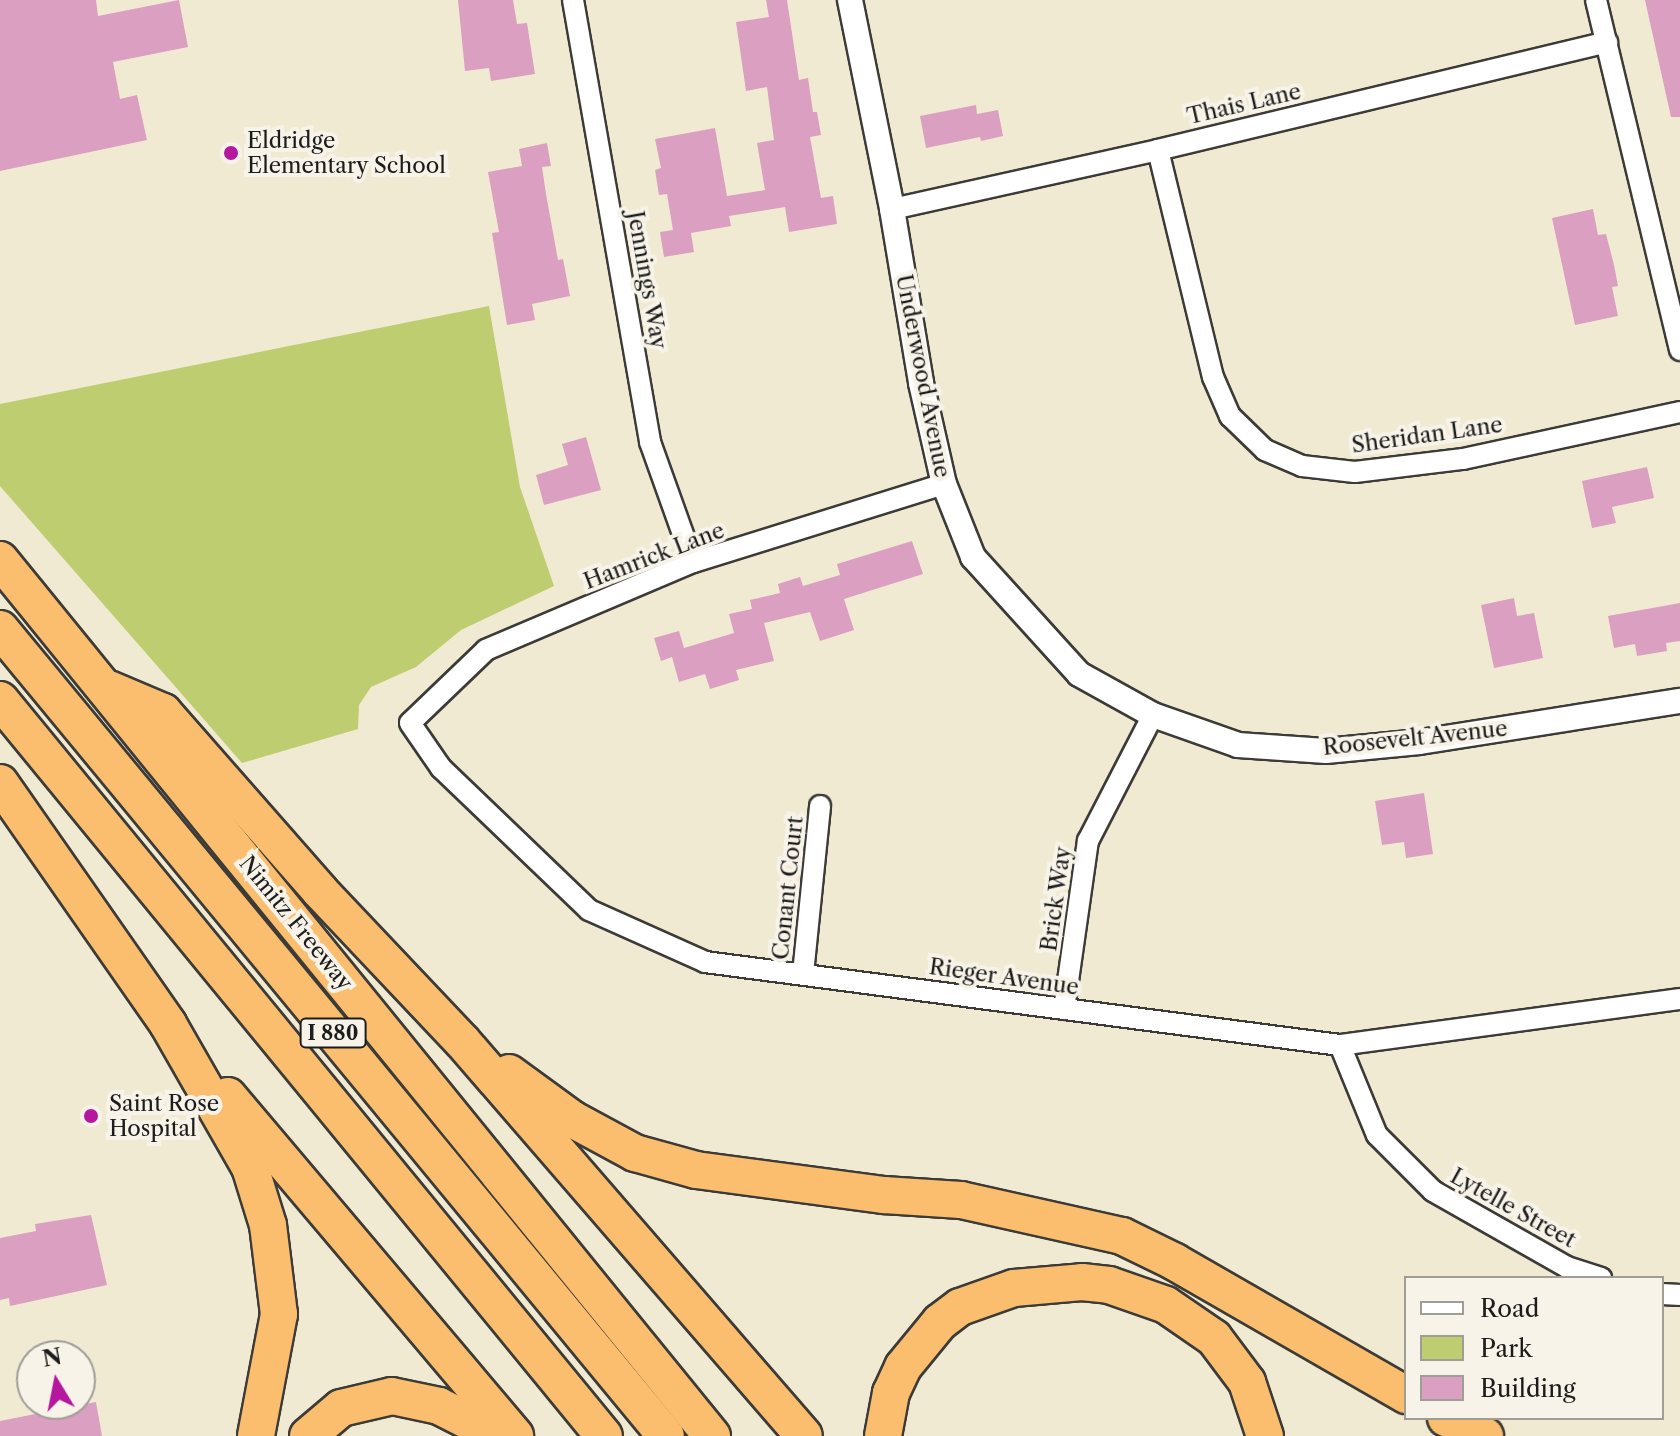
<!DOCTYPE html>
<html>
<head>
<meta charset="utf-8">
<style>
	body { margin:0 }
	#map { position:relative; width:1680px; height:1436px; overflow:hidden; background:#f1ead3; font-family:"Libre Caslon Text",serif }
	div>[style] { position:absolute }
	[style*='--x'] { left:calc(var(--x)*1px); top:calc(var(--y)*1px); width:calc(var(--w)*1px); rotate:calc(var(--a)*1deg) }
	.green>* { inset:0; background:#becd6f }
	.building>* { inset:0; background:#da9fc1 }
	.roads { filter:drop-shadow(2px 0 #3c3b37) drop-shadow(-2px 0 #3c3b37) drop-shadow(0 2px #3c3b37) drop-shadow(0 -2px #3c3b37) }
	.minor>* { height:20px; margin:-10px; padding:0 10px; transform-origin:10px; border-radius:10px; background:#fff }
	.tertiary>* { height:24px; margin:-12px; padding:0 12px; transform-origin:12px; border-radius:12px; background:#fff }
	.motorway>* { height:36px; margin:-18px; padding:0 18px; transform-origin:18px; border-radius:18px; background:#fbbe6e }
	.dots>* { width:22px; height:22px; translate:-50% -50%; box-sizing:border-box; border:4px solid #f7f3e8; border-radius:50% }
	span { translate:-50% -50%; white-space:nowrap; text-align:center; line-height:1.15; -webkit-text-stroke:8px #f7f3e8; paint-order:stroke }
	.shield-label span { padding:2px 6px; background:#f7f3e8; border:2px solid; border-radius:6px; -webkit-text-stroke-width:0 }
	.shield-label { font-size:20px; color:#1c1c1c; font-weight:700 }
	.street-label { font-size:22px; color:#1c1c1c }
	.poi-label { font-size:22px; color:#1c1c1c }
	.left { translate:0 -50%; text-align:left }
	.legend { position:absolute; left:1404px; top:1276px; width:260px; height:144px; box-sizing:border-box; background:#f7f3e8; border:2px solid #9f9d96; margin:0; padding:10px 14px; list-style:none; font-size:24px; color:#1c1c1c }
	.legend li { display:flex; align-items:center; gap:16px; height:40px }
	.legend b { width:40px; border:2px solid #9f9d96 }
	.north { position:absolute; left:16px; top:1340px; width:80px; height:80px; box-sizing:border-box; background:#f7f3e8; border:2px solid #9f9d96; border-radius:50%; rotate:350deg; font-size:22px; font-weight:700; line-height:32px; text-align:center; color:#1c1c1c }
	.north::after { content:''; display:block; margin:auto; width:28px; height:36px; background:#b5179e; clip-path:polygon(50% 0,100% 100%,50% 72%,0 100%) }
</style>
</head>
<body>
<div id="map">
	<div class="green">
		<div style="clip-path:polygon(489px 306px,520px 487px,554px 586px,461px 630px,416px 667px,371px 687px,359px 705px,358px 729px,242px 763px,0 486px,0 404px)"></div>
	</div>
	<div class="building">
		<div style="clip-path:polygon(0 0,96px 0,98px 16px,179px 0,188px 47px,113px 62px,120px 99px,137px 95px,147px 140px,0 171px)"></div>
		<div style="clip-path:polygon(458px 0,513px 0,517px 24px,527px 23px,535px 74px,491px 81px,489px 68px,465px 71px)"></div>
		<div style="clip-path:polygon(766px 0,787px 0,799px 80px,808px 78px,813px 112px,817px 112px,821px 135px,810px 137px,821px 198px,833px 196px,837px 224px,789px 232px,785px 207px,729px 216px,731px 226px,691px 233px,694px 252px,664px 257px,660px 232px,673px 230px,667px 194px,659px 195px,655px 170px,661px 168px,655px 139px,715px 128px,727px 196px,765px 190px,757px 143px,774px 140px,767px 87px,746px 91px,736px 22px,769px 17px)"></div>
		<div style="clip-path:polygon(1645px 0,1680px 0,1680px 117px,1671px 117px)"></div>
		<div style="clip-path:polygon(976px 105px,977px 114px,998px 110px,1003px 136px,981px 141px,980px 137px,926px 148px,920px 116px)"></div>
		<div style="clip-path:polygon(547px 143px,551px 166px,542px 167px,546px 194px,558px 260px,563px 259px,570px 296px,532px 304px,535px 320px,507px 325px,492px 233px,499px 232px,488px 172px,522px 166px,519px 149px)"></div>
		<div style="clip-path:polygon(1593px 209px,1598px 235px,1606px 234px,1614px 265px,1618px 286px,1612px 287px,1618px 316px,1575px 325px,1552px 218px)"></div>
		<div style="clip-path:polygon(586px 437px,601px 490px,544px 505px,536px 475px,568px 465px,562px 444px)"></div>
		<div style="clip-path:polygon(1647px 467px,1654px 498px,1612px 507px,1616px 523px,1592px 528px,1582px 481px)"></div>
		<div style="clip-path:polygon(912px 541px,923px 574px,844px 599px,854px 630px,820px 641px,810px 612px,764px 623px,774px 661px,736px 670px,739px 680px,710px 689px,705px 674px,679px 682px,672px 657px,661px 661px,654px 638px,679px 631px,684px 648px,734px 633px,729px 614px,752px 609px,750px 600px,780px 593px,778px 584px,800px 577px,803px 586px,840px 575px,837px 564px)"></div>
		<div style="clip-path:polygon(1514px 598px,1517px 616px,1534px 613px,1543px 658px,1494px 668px,1481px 605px)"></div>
		<div style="clip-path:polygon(1680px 603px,1680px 641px,1666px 643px,1667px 651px,1637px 656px,1635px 644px,1614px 648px,1608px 616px)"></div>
		<div style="clip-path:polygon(1424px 793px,1433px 854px,1406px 858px,1404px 842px,1382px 845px,1375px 801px)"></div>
		<div style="clip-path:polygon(91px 1215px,107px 1285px,10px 1306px,9px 1298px,0 1300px,0 1238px,36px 1231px,35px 1224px)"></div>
		<div style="clip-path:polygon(96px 1402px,102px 1436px,0 1436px,0 1421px)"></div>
	</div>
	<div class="roads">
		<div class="minor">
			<div style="--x:573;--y:0;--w:449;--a:80.1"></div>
			<div style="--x:650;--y:442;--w:127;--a:70.3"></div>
			<div style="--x:1596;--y:0;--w:360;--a:76.5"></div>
			<div style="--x:1158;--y:150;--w:234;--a:76.4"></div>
			<div style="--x:1213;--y:377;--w:43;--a:66.4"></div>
			<div style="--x:1230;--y:416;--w:49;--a:44.2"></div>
			<div style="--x:1265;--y:450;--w:40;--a:23.4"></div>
			<div style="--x:1302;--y:466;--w:53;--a:6.5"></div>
			<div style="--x:1355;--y:472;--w:109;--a:-6.9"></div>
			<div style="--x:1463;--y:459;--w:222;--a:-12.2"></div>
			<div style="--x:892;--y:209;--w:272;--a:-12.5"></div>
			<div style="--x:1158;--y:150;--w:462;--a:-13.5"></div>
			<div style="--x:944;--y:484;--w:263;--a:162.7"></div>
			<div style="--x:693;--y:562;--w:225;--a:157"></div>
			<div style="--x:486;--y:650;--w:105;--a:136.2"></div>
			<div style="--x:410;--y:723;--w:55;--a:55.4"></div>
			<div style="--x:441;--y:768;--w:205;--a:43.8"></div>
			<div style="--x:589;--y:910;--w:127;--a:24.1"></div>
			<div style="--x:705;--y:962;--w:640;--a:7.45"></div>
			<div style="--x:1340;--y:1045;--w:343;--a:-7.7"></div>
			<div style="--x:803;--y:974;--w:169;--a:-84.2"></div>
			<div style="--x:1064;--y:1009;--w:170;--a:-81.9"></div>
			<div style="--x:1088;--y:841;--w:142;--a:-62.7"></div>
			<div style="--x:1340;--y:1045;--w:97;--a:67.7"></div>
			<div style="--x:1377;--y:1135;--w:79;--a:45"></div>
			<div style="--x:1433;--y:1191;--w:154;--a:29.6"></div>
			<div style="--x:1567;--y:1267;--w:36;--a:18"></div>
			<div style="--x:1662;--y:1294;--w:18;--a:3"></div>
		</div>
		<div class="tertiary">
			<div style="--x:850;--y:0;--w:213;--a:78.6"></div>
			<div style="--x:892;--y:209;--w:176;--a:80.5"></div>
			<div style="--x:921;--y:383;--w:104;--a:77.2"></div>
			<div style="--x:944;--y:484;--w:79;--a:68.3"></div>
			<div style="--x:973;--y:557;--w:158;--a:47.8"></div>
			<div style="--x:1079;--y:674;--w:85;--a:29"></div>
			<div style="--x:1153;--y:715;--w:90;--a:19.4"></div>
			<div style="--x:1238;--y:745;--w:88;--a:3.9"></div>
			<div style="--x:1326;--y:751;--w:94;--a:-5.5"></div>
			<div style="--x:1420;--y:742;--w:263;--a:-9"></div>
		</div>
		<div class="motorway">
			<div style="--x:0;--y:560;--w:1129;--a:50.9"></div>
			<div style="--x:0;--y:629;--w:1046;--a:50.47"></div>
			<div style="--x:109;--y:689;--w:59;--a:23.1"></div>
			<div style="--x:163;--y:712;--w:238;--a:48.7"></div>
			<div style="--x:320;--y:891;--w:207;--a:46.6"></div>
			<div style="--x:462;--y:1041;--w:522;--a:49.11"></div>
			<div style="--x:0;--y:700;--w:952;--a:50.63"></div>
			<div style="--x:0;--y:783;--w:294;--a:55.1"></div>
			<div style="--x:168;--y:1024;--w:165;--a:60.2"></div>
			<div style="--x:250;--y:1167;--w:61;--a:72.8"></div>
			<div style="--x:268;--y:1225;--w:90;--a:83"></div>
			<div style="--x:279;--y:1314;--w:124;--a:100.7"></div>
			<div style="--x:509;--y:1073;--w:78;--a:36.1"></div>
			<div style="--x:572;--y:1119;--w:72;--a:28.4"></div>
			<div style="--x:635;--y:1153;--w:63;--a:15.6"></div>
			<div style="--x:696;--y:1170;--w:190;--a:7.6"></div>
			<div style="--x:884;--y:1195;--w:77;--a:3.7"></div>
			<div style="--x:961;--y:1200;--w:165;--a:12.6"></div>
			<div style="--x:1122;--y:1236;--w:59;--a:26.1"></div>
			<div style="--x:1175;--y:1262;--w:267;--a:29.9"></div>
			<div style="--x:228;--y:1096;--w:445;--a:49.8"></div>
			<div style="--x:1446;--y:1418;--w:43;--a:24.8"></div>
			<div style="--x:308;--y:1436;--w:43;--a:-40.3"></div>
			<div style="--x:341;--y:1408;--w:52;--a:-13.2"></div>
			<div style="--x:392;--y:1396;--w:48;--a:12"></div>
			<div style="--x:439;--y:1406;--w:37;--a:27"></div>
			<div style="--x:472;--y:1423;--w:19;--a:43"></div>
			<div style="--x:883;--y:1436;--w:44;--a:-79.5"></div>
			<div style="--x:891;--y:1393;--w:29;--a:-65"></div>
			<div style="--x:903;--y:1367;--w:58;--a:-50.6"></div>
			<div style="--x:940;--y:1322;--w:25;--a:-37"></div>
			<div style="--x:960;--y:1307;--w:57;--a:-19.4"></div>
			<div style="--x:1014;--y:1288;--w:68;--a:-5"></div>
			<div style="--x:1082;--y:1282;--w:27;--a:6"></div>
			<div style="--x:1109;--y:1285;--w:60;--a:19.3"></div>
			<div style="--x:1166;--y:1305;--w:58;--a:34.5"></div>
			<div style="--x:1214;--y:1338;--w:55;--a:53.1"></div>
			<div style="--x:1247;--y:1382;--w:57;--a:71.6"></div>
		</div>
	</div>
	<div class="dots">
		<div style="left:231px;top:153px;background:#b5179e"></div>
		<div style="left:91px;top:1116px;background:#b5179e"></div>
	</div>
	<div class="shield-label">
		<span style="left:333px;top:1033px">I 880</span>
	</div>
	<div class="street-label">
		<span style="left:1244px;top:104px;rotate:-13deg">Thais Lane</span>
		<span style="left:647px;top:280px;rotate:80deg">Jennings Way</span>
		<span style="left:923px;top:376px;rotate:79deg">Underwood Avenue</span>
		<span style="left:1427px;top:435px;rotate:-8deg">Sheridan Lane</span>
		<span style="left:654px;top:556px;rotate:-21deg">Hamrick Lane</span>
		<span style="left:1415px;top:738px;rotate:-6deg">Roosevelt Avenue</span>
		<span style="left:788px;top:888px;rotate:-84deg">Conant Court</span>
		<span style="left:1056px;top:899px;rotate:-82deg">Brick Way</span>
		<span style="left:296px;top:923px;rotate:51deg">Nimitz Freeway</span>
		<span style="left:1004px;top:977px;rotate:8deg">Rieger Avenue</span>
		<span style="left:1513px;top:1208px;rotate:29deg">Lytelle Street</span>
	</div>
	<div class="poi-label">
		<span class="left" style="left:247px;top:153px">Eldridge<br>Elementary School</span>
		<span class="left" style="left:109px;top:1116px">Saint Rose<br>Hospital</span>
	</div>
	<ul class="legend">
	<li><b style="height:10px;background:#fff"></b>Road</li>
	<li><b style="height:22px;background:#becd6f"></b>Park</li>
	<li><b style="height:22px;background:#da9fc1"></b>Building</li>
	</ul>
	<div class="north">N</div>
</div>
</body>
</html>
